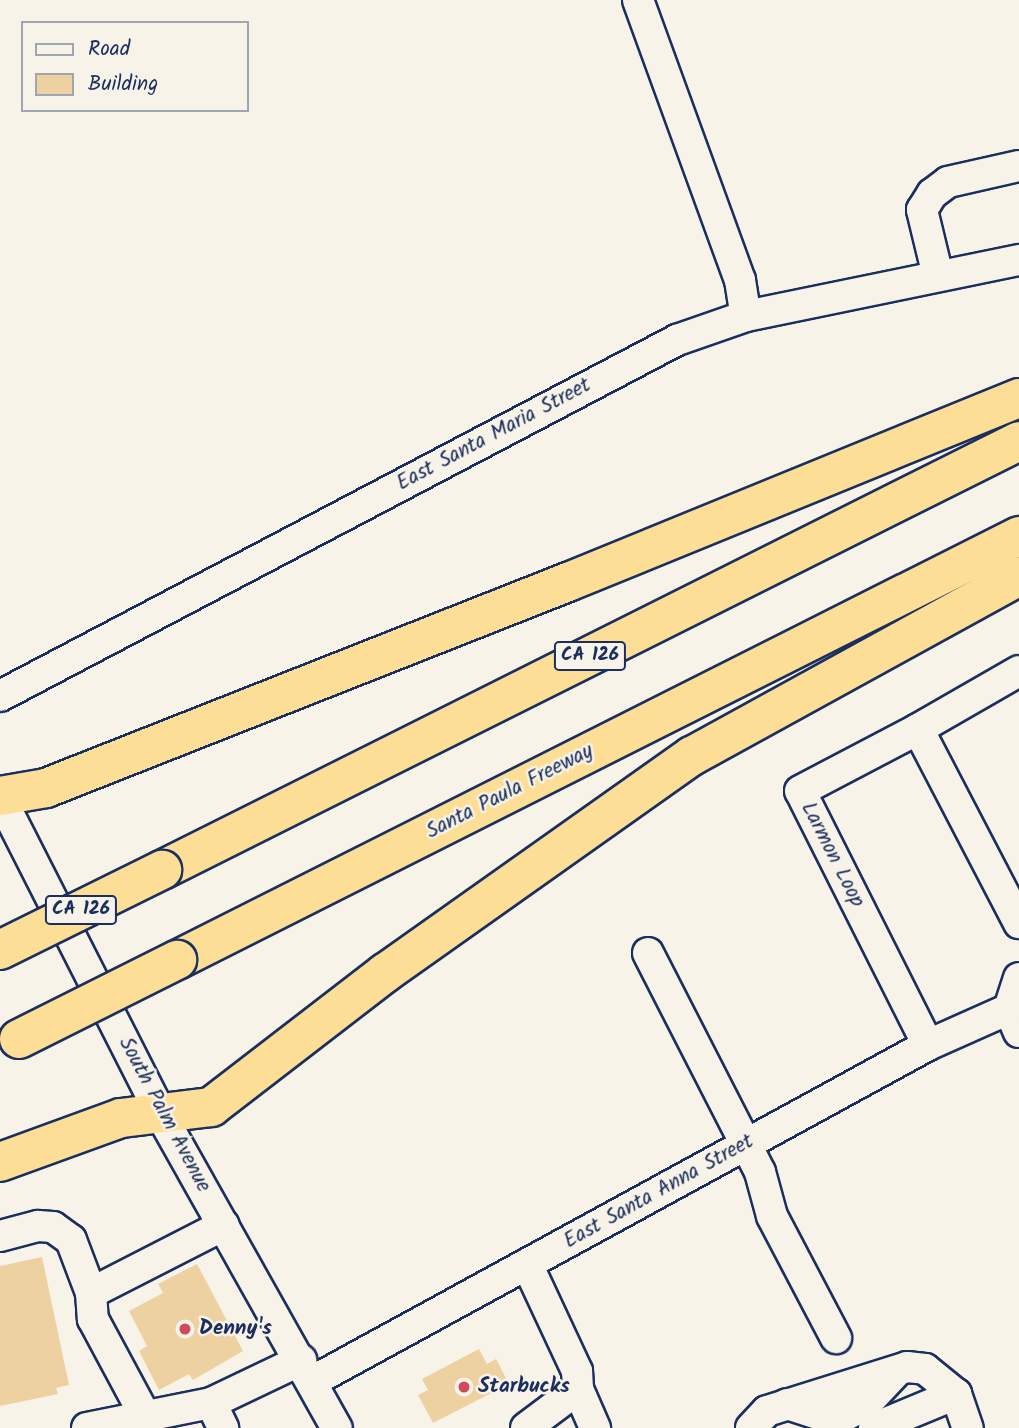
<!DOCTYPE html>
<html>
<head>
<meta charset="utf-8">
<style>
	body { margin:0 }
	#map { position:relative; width:1019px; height:1428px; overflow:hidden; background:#f7f3e8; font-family:Kalam,sans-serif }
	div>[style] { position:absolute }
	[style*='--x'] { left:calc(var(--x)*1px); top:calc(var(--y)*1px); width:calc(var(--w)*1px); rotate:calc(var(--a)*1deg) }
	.building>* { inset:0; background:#eed1a1 }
	.roads { filter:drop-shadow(2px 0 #1b2f5e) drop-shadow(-2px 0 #1b2f5e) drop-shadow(0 2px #1b2f5e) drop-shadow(0 -2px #1b2f5e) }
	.minor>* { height:30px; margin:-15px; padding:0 15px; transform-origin:15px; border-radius:15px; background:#f7f3e8 }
	.highway>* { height:38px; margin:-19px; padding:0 19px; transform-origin:19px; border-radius:19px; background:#fcde96 }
	.bridges { filter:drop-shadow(2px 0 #1b2f5e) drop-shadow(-2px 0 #1b2f5e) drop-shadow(0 2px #1b2f5e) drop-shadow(0 -2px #1b2f5e) }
	.highway-bridge>* { height:38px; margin:-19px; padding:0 19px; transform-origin:19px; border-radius:19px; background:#fcde96 }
	.dots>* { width:19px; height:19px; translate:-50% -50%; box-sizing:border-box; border:4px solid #f7f3e8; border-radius:50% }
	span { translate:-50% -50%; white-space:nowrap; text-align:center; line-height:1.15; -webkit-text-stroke:5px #f7f3e8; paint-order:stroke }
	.shield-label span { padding:2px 5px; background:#f7f3e8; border:2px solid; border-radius:5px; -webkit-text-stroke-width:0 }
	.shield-label { font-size:19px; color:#1b2f5e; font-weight:700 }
	.street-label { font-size:21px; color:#1b2f5e }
	.poi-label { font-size:21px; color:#1b2f5e; font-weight:700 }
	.left { translate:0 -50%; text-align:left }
	.legend { position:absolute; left:21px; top:21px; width:228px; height:91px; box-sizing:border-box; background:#f7f3e8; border:2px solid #9fa5b1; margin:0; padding:9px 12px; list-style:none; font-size:21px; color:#1b2f5e }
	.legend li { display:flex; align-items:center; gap:14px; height:35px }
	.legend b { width:35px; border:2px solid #9fa5b1 }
</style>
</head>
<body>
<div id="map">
	<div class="building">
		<div style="clip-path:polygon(42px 1257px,69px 1385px,56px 1388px,58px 1394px,0 1406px,0 1266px)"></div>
		<div style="clip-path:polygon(197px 1264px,243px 1351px,193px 1380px,189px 1374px,159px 1390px,139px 1351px,147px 1346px,129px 1311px,163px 1293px,158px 1284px)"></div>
		<div style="clip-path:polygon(479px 1349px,487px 1364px,496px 1359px,509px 1384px,433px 1423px,418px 1395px,428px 1390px,422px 1379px)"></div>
	</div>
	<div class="roads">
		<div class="minor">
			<div style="--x:638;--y:0;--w:298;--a:70"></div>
			<div style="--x:740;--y:280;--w:36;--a:81"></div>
			<div style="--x:938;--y:276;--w:68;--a:-103.6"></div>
			<div style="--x:922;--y:210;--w:19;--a:-58"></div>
			<div style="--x:932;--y:194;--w:20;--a:-37"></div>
			<div style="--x:948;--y:182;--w:73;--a:-12.7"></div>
			<div style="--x:0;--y:696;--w:765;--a:-27.74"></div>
			<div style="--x:677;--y:340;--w:73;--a:-19.2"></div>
			<div style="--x:746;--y:316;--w:279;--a:-11.6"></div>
			<div style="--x:918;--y:729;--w:116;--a:-29.9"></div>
			<div style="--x:0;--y:797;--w:356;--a:63.1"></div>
			<div style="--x:161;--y:1115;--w:359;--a:60.7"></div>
			<div style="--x:648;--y:953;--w:246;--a:62.9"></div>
			<div style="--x:760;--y:1172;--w:46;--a:74.7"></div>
			<div style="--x:772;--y:1216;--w:138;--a:62.3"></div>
			<div style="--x:1019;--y:978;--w:33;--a:108"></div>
			<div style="--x:1009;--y:1009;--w:25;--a:67"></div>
			<div style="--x:928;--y:1045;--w:284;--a:-116.7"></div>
			<div style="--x:800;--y:791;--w:133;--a:-27.7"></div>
			<div style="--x:918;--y:729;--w:219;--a:62.5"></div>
			<div style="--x:0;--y:1236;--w:39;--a:-15"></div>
			<div style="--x:38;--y:1226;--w:15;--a:4"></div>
			<div style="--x:53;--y:1227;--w:22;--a:36"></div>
			<div style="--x:71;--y:1240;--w:57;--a:69.3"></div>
			<div style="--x:91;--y:1293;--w:26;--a:86"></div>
			<div style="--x:93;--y:1319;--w:110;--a:61.8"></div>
			<div style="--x:91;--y:1293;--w:149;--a:-27.1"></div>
			<div style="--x:313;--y:1381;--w:701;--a:-28.65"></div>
			<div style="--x:928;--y:1045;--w:89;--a:-24"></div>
			<div style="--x:578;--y:1389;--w:43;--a:66.4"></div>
			<div style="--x:211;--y:1403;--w:28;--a:64"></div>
			<div style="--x:787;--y:1404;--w:38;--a:18"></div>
			<div style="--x:823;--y:1416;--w:21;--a:0"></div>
			<div style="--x:844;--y:1416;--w:24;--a:-28"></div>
			<div style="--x:865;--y:1405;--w:45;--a:-46.8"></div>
			<div style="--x:87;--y:1428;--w:126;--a:-11.4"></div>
			<div style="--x:211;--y:1403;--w:100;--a:-25.5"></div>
			<div style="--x:526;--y:1428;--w:65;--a:-36.9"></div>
			<div style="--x:578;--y:1389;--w:18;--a:-93"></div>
			<div style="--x:577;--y:1371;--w:118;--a:-115"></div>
			<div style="--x:751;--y:1428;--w:23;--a:-47"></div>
			<div style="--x:767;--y:1411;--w:147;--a:-17.4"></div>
			<div style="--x:907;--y:1367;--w:18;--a:6"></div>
			<div style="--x:925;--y:1369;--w:40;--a:39"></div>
			<div style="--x:874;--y:1428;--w:89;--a:-22.5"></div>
			<div style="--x:956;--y:1394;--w:36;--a:71"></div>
		</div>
		<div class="highway">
			<div style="--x:0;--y:796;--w:47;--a:-9.9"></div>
			<div style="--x:46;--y:788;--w:561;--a:-21.54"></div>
			<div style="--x:568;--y:582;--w:487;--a:-22.2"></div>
			<div style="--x:162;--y:870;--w:958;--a:-26.59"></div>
			<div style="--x:177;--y:960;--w:943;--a:-26.73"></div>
			<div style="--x:0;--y:1162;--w:129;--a:-20"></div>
			<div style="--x:121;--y:1118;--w:91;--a:-7"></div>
			<div style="--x:211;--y:1107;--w:220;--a:-37.6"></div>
			<div style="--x:385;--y:973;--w:376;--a:-35.3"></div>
			<div style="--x:692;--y:756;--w:373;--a:-28.8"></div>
		</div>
	</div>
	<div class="bridges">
		<div class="highway-bridge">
			<div style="--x:0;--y:950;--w:181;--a:-26.3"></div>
			<div style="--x:19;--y:1039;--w:177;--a:-26.6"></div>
		</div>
	</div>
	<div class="dots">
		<div style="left:185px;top:1329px;background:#d1495b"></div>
		<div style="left:464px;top:1387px;background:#d1495b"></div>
	</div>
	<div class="shield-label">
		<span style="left:590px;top:656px">CA 126</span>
		<span style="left:81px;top:910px">CA 126</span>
	</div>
	<div class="street-label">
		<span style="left:494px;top:435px;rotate:-28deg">East Santa Maria Street</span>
		<span style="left:510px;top:792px;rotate:-27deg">Santa Paula Freeway</span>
		<span style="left:832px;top:855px;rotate:63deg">Larmon Loop</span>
		<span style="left:164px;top:1115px;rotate:62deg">South Palm Avenue</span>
		<span style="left:659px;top:1192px;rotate:-29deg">East Santa Anna Street</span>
	</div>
	<div class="poi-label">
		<span class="left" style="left:199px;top:1329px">Denny's</span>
		<span class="left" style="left:478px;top:1387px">Starbucks</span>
	</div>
	<ul class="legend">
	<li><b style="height:9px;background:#f7f3e8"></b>Road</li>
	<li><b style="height:19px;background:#eed1a1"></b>Building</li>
	</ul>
</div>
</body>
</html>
